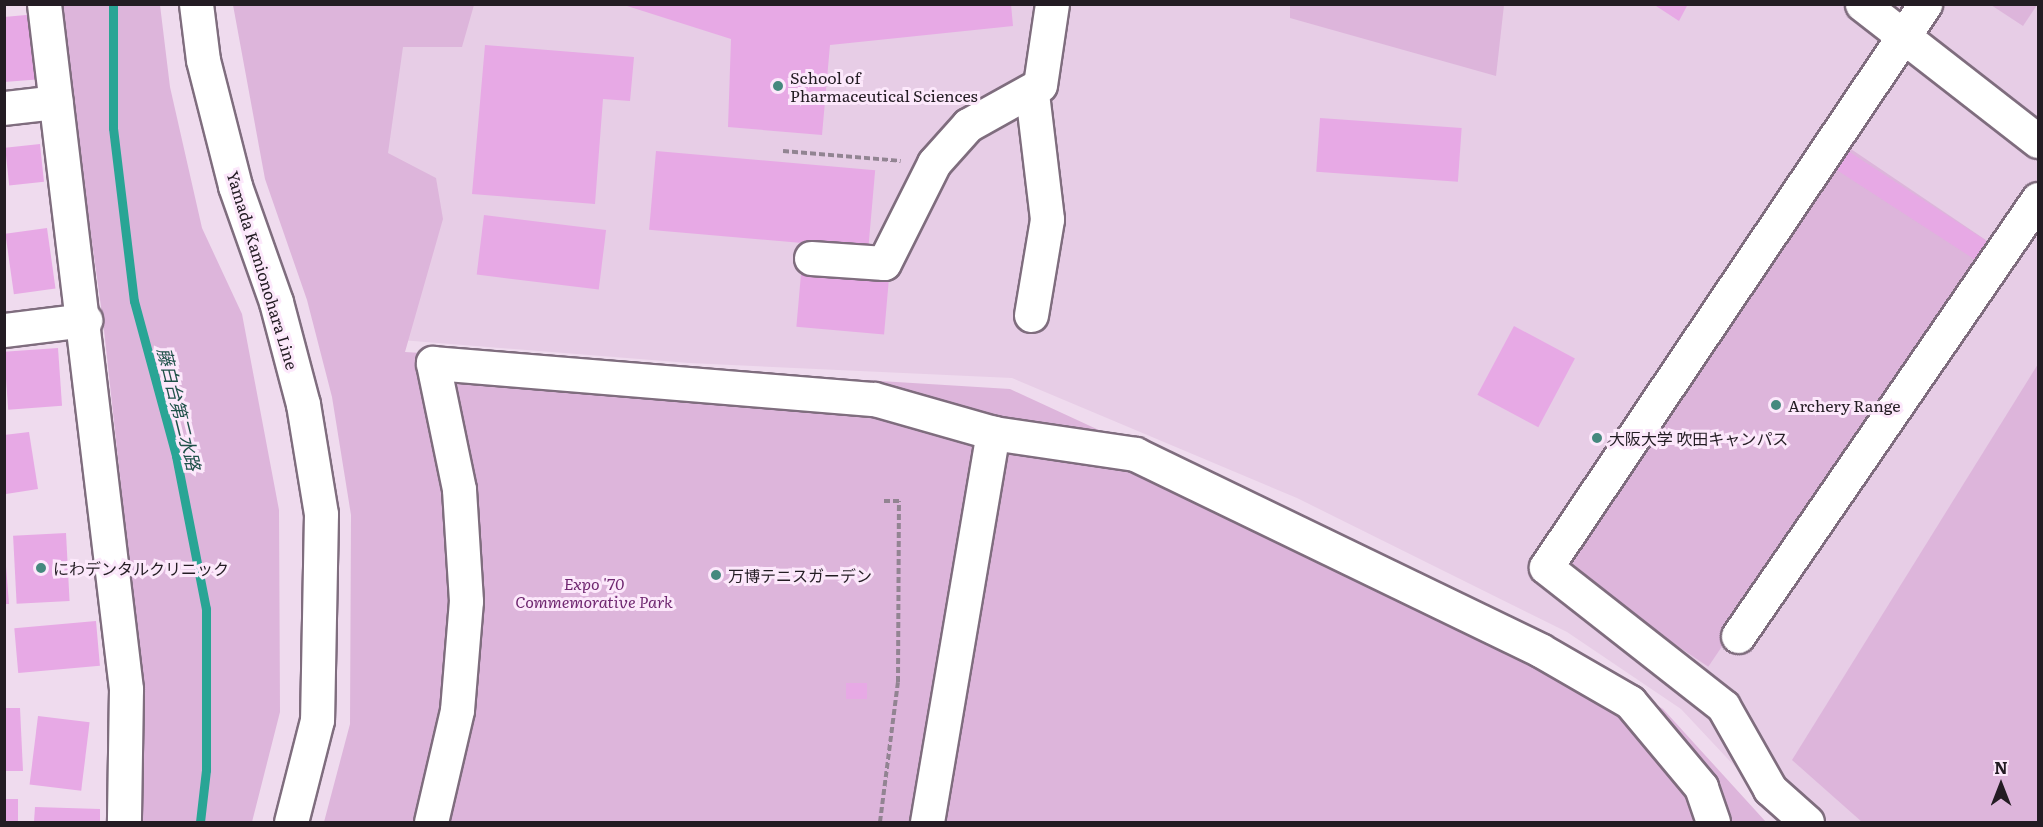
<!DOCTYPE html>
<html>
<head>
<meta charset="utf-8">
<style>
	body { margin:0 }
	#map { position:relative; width:2043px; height:827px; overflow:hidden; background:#efdbee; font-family:Literata,"Noto Sans JP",serif }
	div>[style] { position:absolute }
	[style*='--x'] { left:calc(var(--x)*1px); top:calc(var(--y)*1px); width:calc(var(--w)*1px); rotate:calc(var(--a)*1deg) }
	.built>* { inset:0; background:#e7cde6 }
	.green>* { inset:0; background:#ddb5db; transform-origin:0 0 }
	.stream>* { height:9px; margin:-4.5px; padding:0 4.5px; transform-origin:4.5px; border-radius:4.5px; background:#29a595 }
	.building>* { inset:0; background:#e7a9e5; transform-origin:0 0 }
	.path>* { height:4px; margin-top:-2px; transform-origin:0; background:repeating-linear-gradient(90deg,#928492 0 6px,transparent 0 9px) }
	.roads { filter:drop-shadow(2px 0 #7f6d7e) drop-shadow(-2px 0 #7f6d7e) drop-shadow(0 2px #7f6d7e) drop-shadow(0 -2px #7f6d7e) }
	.minor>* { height:33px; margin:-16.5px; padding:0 16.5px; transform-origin:16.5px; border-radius:16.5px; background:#fff }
	.major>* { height:33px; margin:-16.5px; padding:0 16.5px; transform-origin:16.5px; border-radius:16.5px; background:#fff }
	.dots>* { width:16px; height:16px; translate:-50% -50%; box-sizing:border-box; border:3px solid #fce8fb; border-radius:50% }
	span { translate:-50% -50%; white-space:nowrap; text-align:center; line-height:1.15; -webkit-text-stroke:6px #fce8fb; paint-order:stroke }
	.poi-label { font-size:16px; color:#231c23 }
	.left { translate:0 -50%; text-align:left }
	.street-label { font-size:16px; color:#231c23 }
	.park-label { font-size:16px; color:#6f2770; font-style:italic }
	.water-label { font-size:18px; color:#1f5149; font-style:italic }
	.frame { position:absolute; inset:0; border:6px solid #231c23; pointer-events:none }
	.north { position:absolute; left:1971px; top:755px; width:60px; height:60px; -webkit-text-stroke:4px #fce8fb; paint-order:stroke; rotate:0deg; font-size:16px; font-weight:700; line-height:24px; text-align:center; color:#231c23 }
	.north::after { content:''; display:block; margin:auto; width:21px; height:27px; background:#231c23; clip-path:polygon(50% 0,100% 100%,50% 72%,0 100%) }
</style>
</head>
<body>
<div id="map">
	<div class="built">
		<div style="clip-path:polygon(282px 5px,2038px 5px,2038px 822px,1787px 822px,1681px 709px,1567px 632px,1297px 498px,1012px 378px,689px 363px,376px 338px)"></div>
	</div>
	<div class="green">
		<div style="clip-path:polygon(59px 5px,160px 5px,170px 87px,202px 228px,242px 314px,279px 510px,280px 712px,252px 822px,142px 822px,143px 687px,103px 321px)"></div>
		<div style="clip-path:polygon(233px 5px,474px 5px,462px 47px,403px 47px,388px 153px,436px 178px,443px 219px,405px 352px,1010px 389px,1562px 644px,1663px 709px,1766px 822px,324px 822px,350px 724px,351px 515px,332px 397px,307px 300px,265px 179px)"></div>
		<div style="clip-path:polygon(1290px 5px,1504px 5px,1496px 76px,1290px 18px)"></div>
		<div style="clip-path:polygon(1991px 5px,2037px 5px,2023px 26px)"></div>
		<div style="left:1842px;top:143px;width:182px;height:509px;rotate:34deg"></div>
		<div style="clip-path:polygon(2038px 364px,2038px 822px,1862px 822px,1792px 760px)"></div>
	</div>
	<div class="stream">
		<div style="--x:113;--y:4;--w:124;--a:90"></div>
		<div style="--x:113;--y:128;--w:174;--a:83.1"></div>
		<div style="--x:134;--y:301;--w:161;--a:74.8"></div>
		<div style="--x:176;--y:456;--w:156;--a:78.9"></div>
		<div style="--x:206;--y:609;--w:161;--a:90"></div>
		<div style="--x:206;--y:770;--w:52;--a:96.6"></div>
	</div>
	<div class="building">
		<div style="clip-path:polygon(1011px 4px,1013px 26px,830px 45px,822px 135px,728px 127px,731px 39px,624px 5px)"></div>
		<div style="clip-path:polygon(1653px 4px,1688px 4px,1679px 21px)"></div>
		<div style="clip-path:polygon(37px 14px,43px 79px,4px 82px,4px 17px)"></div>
		<div style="clip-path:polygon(485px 45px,634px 57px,630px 101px,603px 99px,595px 204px,472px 194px)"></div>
		<div style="left:1320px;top:118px;width:142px;height:54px;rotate:4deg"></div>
		<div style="left:40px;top:144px;width:38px;height:35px;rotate:84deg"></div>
		<div style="left:656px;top:151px;width:220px;height:79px;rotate:5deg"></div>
		<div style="left:1848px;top:151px;width:166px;height:22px;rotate:33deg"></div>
		<div style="left:484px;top:215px;width:123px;height:60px;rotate:7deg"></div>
		<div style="left:47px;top:228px;width:61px;height:42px;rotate:82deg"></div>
		<div style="left:801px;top:274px;width:88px;height:53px;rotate:5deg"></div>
		<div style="left:1514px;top:326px;width:69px;height:78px;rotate:28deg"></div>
		<div style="left:58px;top:348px;width:58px;height:54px;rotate:86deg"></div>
		<div style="clip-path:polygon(29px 432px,38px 489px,6px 494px,4px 435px)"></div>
		<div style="left:66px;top:533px;width:68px;height:53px;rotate:87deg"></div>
		<div style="clip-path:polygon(4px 541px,9px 604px,4px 604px)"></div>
		<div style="left:96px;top:621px;width:45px;height:82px;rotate:85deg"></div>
		<div style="left:846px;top:683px;width:21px;height:16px"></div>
		<div style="clip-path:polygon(4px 708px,20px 708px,23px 771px,4px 771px)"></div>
		<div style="left:38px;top:716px;width:52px;height:69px;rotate:7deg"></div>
		<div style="left:4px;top:799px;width:14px;height:23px"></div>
		<div style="clip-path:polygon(35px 807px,100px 809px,100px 822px,34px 822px)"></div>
	</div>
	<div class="path">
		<div style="--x:783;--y:151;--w:118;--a:4.8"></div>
		<div style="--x:880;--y:822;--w:141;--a:-82.7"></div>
		<div style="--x:898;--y:682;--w:181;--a:-89.7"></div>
		<div style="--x:899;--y:501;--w:15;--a:180"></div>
	</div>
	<div class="roads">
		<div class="minor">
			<div style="--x:44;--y:4;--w:690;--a:83.17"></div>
			<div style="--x:126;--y:689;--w:133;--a:90.9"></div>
			<div style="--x:1862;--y:4;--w:223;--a:37.9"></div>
			<div style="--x:4;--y:108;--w:52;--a:-6.6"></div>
			<div style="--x:811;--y:258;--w:73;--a:3.9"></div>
			<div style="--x:884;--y:263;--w:112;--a:-63.4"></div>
			<div style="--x:934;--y:163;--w:51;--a:-48.2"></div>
			<div style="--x:968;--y:125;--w:82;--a:-29.1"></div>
			<div style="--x:1040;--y:85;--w:82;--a:-81.6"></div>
			<div style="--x:1031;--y:315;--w:97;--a:-80.5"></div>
			<div style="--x:1047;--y:219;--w:127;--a:-96.8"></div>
			<div style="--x:4;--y:330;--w:82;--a:-7"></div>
			<div style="--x:1738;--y:636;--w:530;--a:-55.53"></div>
			<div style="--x:431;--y:822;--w:115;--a:-76.9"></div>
			<div style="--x:457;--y:710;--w:109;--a:-85.3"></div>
			<div style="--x:466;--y:601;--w:112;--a:-93.6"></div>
			<div style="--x:459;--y:489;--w:129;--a:-101.7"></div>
			<div style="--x:433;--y:363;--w:442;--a:4.7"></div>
			<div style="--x:874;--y:399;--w:124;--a:15.9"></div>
			<div style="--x:927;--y:822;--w:395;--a:-80.4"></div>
			<div style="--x:993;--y:433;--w:144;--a:8.4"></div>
			<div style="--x:1135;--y:454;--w:450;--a:25.8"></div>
			<div style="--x:1540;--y:650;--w:104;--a:30"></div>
			<div style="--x:1630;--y:702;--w:111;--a:50.1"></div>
			<div style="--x:1701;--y:787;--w:37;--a:71"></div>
			<div style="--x:1807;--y:822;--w:50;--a:-138.3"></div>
			<div style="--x:1770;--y:789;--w:95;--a:-119.5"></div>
			<div style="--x:1723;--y:706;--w:225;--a:-141.9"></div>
			<div style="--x:1546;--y:567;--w:679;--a:-56.05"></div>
		</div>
		<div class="major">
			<div style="--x:196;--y:4;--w:56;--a:82.9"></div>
			<div style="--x:203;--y:60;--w:130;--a:75.7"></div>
			<div style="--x:235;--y:186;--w:123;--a:70.5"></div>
			<div style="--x:276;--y:302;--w:106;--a:75.2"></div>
			<div style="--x:303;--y:404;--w:111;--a:80.7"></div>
			<div style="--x:321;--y:514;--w:206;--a:91.1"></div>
			<div style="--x:317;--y:720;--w:105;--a:104.3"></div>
		</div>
	</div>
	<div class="dots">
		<div style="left:778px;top:86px;background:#45897e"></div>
		<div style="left:1776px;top:405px;background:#45897e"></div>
		<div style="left:1597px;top:438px;background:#45897e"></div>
		<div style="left:41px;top:568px;background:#45897e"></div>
		<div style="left:716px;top:575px;background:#45897e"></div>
	</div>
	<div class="poi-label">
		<span class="left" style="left:790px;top:86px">School of<br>Pharmaceutical Sciences</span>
		<span class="left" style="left:1788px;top:405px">Archery Range</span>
		<span class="left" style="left:1609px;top:438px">大阪大学 吹田キャンパス</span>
		<span class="left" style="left:53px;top:568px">にわデンタルクリニック</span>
		<span class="left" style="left:728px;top:575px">万博テニスガーデン</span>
	</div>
	<div class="street-label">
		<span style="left:263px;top:270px;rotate:73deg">Yamada Kamionohara Line</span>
	</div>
	<div class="park-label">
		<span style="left:594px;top:592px">Expo '70<br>Commemorative Park</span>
	</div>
	<div class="water-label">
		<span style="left:179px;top:409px;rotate:76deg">藤白台第二水路</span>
	</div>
	<div class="frame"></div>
	<div class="north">N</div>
</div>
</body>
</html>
